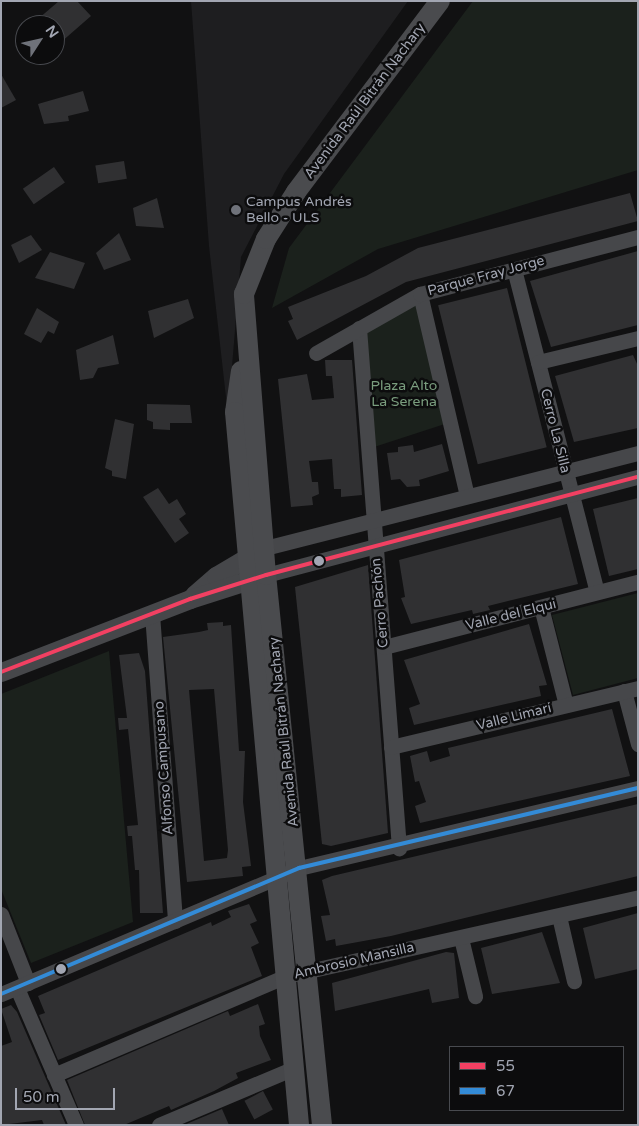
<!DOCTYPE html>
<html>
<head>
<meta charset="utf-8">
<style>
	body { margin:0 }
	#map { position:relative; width:639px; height:1126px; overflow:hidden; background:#111112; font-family:"Varela Round",sans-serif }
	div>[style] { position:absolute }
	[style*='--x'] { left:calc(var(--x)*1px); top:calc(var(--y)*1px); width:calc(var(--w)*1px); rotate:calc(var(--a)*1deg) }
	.built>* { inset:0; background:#1e1e20 }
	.green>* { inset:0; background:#1b211c }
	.building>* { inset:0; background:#303032; transform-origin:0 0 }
	.minor>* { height:15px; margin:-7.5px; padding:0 7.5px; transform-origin:7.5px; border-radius:7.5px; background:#46474a }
	.tertiary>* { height:19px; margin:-9.5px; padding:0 9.5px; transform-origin:9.5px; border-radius:9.5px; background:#46474a }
	.secondary>* { height:20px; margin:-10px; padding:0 10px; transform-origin:10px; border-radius:10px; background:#4a4b4e }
	.bus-1>* { height:4px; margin:-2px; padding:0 2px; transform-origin:2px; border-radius:2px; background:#f24062 }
	.bus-2>* { height:4px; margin:-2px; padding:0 2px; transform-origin:2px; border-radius:2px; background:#338bd7 }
	.dots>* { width:14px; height:14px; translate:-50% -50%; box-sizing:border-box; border:2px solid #0c0c0d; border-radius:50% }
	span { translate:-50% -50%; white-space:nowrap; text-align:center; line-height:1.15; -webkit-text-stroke:5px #0c0c0d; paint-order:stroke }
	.street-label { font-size:14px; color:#a2a6b2 }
	.poi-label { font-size:14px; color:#a2a6b2 }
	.left { translate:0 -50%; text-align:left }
	.park-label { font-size:14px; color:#7a9d7e }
	.frame { position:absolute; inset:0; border:2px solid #a2a6b2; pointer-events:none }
	.legend { position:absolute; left:449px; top:1046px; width:175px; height:65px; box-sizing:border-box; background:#0c0c0d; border:1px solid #484a4f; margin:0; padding:6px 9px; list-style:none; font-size:15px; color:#a2a6b2 }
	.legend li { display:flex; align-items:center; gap:10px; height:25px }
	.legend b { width:25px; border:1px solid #484a4f }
	.north { position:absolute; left:15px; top:15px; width:50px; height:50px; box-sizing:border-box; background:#0c0c0d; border:1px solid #484a4f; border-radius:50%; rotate:55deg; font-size:14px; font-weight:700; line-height:20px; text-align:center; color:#a2a6b2 }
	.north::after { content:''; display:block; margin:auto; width:18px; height:22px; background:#6f727a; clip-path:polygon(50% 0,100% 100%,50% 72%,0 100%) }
	.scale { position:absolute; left:15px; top:1088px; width:100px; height:22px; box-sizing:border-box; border:2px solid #a2a6b2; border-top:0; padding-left:6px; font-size:15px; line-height:18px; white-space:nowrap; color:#a2a6b2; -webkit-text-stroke:4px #0c0c0d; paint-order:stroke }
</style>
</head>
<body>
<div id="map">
	<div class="built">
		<div style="clip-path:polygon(191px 1px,408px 1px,284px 174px,241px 257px,228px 415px,209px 246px)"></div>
	</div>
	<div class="green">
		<div style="clip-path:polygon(473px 1px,638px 1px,638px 170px,378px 249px,272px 308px,289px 248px)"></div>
		<div style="clip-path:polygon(420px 294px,451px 422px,368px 449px,359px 328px)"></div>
		<div style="clip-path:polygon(638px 593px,638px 678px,573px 695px,552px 615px)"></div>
		<div style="clip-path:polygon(109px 651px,133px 922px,31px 963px,1px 889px,1px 694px)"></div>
	</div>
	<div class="building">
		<div style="clip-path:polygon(59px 1px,77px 1px,91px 16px,60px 43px,55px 25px,43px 25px,38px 19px)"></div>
		<div style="clip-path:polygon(1px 74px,16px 100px,1px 108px)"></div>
		<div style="clip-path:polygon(83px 91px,89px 111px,68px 116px,69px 121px,44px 124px,38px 104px)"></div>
		<div style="left:124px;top:161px;width:18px;height:29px;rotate:81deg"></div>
		<div style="left:54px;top:167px;width:19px;height:38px;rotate:55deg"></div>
		<div style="clip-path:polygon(630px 193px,638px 221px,406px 282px,297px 340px,288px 321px,293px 319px,288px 307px,366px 276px,418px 248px)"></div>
		<div style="clip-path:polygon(157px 198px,164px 228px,136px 226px,133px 208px)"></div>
		<div style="clip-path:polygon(119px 233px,131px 260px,104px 270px,96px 253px)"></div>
		<div style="clip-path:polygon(31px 235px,42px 250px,19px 263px,11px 245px)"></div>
		<div style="clip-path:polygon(638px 251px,638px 325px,551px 347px,530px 281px)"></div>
		<div style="clip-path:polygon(50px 252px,85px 263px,74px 289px,35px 278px)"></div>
		<div style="left:507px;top:288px;width:164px;height:71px;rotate:76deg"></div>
		<div style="clip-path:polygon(188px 299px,194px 318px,154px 338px,148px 311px)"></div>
		<div style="clip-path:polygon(37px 308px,59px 322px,54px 334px,48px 331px,41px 343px,24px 334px)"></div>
		<div style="clip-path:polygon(113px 335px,119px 364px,98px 368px,93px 378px,80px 380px,76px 350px)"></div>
		<div style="clip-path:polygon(633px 355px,638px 366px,638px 428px,574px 442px,555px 376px)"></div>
		<div style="clip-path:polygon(325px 360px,352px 360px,362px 495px,341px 497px,341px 489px,334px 489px,332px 459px,309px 461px,312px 482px,318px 482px,319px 494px,312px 497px,313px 505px,291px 507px,278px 379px,307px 374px,312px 400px,334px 398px,332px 376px,326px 376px)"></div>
		<div style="clip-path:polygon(147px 404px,190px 405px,192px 423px,170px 423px,170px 430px,153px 429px,153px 422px,147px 420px)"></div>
		<div style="clip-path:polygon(115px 419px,134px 424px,126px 479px,112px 476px,112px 471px,105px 468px)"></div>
		<div style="clip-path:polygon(442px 444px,449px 471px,419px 480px,420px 486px,407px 487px,400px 479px,391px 480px,387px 453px,398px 452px,398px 447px,413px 445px,414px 452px)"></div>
		<div style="clip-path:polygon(158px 488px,169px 504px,177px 499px,186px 514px,179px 519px,189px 533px,175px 543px,143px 497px)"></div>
		<div style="clip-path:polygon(638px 498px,638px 569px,609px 576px,593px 509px)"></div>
		<div style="clip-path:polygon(561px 517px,578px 584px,488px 606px,490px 610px,473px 614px,472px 610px,411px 624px,401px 598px,405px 597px,399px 560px)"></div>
		<div style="clip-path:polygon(368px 565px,388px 833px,331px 846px,322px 844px,295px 587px)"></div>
		<div style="clip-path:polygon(evenodd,223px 622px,223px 626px,231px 625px,239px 751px,245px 751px,243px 802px,251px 866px,242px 867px,243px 876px,187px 882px,163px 637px,199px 632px,208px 630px,207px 623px,223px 622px,214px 689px,228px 850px,227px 858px,204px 861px,189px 690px,214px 689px)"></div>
		<div style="clip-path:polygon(529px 624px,547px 685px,539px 686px,541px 696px,414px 725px,409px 708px,420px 704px,404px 660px)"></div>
		<div style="clip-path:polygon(139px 653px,145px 671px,163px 913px,140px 913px,139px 870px,135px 870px,132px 836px,128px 836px,127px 826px,138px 825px,128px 729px,119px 730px,118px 718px,127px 718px,119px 655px)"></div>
		<div style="clip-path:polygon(612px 709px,630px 776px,420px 823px,415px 806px,426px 802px,419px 781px,415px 782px,410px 756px,427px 751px,430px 762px,450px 756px,448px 748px)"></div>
		<div style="clip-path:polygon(638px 804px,638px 876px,391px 936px,336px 946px,335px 939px,326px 941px,321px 916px,330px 915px,322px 880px,332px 876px)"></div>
		<div style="clip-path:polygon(249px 904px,257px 921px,250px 924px,259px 943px,251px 947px,262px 976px,58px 1060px,39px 1015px,45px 1013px,38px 996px,211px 922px,212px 926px,231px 917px,228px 911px)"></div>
		<div style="clip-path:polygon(638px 913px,638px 969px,595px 979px,583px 928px)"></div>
		<div style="clip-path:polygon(542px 932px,560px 983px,492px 994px,481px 948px)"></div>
		<div style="clip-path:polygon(446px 952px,454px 953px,459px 998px,432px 1003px,429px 989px,335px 1011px,332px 983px)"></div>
		<div style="clip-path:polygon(258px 1004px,265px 1024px,259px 1026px,260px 1036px,271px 1060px,236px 1073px,238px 1078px,214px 1091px,171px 1110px,169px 1106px,124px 1125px,85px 1125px,67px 1080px,228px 1011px,230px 1016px)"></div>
		<div style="clip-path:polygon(11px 1005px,17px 1012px,66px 1125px,44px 1125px,42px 1120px,1px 1125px,1px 1046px,12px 1042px,1px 1009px)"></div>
		<div style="left:263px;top:1091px;width:21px;height:21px;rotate:62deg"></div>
		<div style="clip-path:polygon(222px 1109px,229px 1125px,184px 1125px)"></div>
	</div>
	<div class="minor">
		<div style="--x:514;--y:269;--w:333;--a:75.6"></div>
		<div style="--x:420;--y:294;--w:207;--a:76.9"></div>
		<div style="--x:359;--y:328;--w:522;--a:85.6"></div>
		<div style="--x:316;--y:353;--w:120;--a:-29.6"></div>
		<div style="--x:420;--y:294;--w:225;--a:-14.7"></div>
		<div style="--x:538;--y:362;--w:103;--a:-13.5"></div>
		<div style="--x:265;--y:548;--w:385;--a:-14.3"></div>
		<div style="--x:266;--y:575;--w:385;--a:-14.8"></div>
		<div style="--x:541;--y:607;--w:101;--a:75.7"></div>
		<div style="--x:152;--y:614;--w:308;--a:85.7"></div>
		<div style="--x:384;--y:647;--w:262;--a:-14.4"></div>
		<div style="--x:624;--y:691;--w:55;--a:75.2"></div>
		<div style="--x:391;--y:747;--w:254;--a:-13.4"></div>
		<div style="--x:1;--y:914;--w:74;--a:68.6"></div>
		<div style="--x:559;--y:916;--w:67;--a:77"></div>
		<div style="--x:461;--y:938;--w:60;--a:76.4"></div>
		<div style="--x:17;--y:988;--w:149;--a:66.7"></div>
		<div style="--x:1;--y:994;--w:324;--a:-22.9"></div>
		<div style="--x:299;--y:868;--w:348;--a:-13.3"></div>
		<div style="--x:54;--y:1075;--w:252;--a:-23.1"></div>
		<div style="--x:286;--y:976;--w:361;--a:-12.6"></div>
		<div style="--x:159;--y:1125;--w:147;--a:-22.9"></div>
	</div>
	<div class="tertiary">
		<div style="--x:194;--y:595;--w:29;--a:-41"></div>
		<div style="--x:216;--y:576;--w:51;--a:-30.6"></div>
		<div style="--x:1;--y:672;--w:203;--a:-21.1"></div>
		<div style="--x:190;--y:599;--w:79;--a:-17.7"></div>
	</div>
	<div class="secondary">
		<div style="--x:241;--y:371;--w:41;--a:98.3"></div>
		<div style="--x:235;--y:412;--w:716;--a:84.87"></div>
		<div style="--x:322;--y:1125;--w:553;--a:-95.81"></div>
		<div style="--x:266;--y:575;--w:282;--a:-94.5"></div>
		<div style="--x:244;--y:294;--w:59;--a:-68.2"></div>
		<div style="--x:266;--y:239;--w:56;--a:-57.4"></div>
		<div style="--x:296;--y:192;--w:239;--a:-53"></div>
	</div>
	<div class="bus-1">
		<div style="--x:1;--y:672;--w:203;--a:-21.1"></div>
		<div style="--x:190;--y:599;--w:80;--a:-17.5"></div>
		<div style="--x:266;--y:575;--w:385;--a:-14.8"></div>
	</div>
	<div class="bus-2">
		<div style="--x:1;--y:994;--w:324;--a:-22.9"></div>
		<div style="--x:299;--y:868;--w:348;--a:-13.3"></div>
	</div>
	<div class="dots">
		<div style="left:236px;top:210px;background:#6f727a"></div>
		<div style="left:319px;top:561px;background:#a2a6b2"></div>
		<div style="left:61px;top:969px;background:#a2a6b2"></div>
	</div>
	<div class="street-label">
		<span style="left:365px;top:101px;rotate:-53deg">Avenida Raúl Bitrán Nachary</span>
		<span style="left:486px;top:276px;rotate:-15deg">Parque Fray Jorge</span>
		<span style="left:555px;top:431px;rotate:76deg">Cerro La Silla</span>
		<span style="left:380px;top:603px;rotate:-95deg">Cerro Pachón</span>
		<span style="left:511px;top:615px;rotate:-14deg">Valle del Elqui</span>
		<span style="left:514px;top:717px;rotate:-14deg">Valle Limarí</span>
		<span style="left:284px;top:732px;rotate:-96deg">Avenida Raúl Bitrán Nachary</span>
		<span style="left:164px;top:768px;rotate:-94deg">Alfonso Campusano</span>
		<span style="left:354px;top:961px;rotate:-13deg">Ambrosio Mansilla</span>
	</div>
	<div class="poi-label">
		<span class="left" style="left:246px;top:210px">Campus Andrés<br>Bello - ULS</span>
	</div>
	<div class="park-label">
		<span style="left:404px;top:394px">Plaza Alto<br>La Serena</span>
	</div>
	<div class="frame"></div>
	<ul class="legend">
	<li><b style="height:6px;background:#f24062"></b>55</li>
	<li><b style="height:6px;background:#338bd7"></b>67</li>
	</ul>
	<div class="north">N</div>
	<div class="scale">50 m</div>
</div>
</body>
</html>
